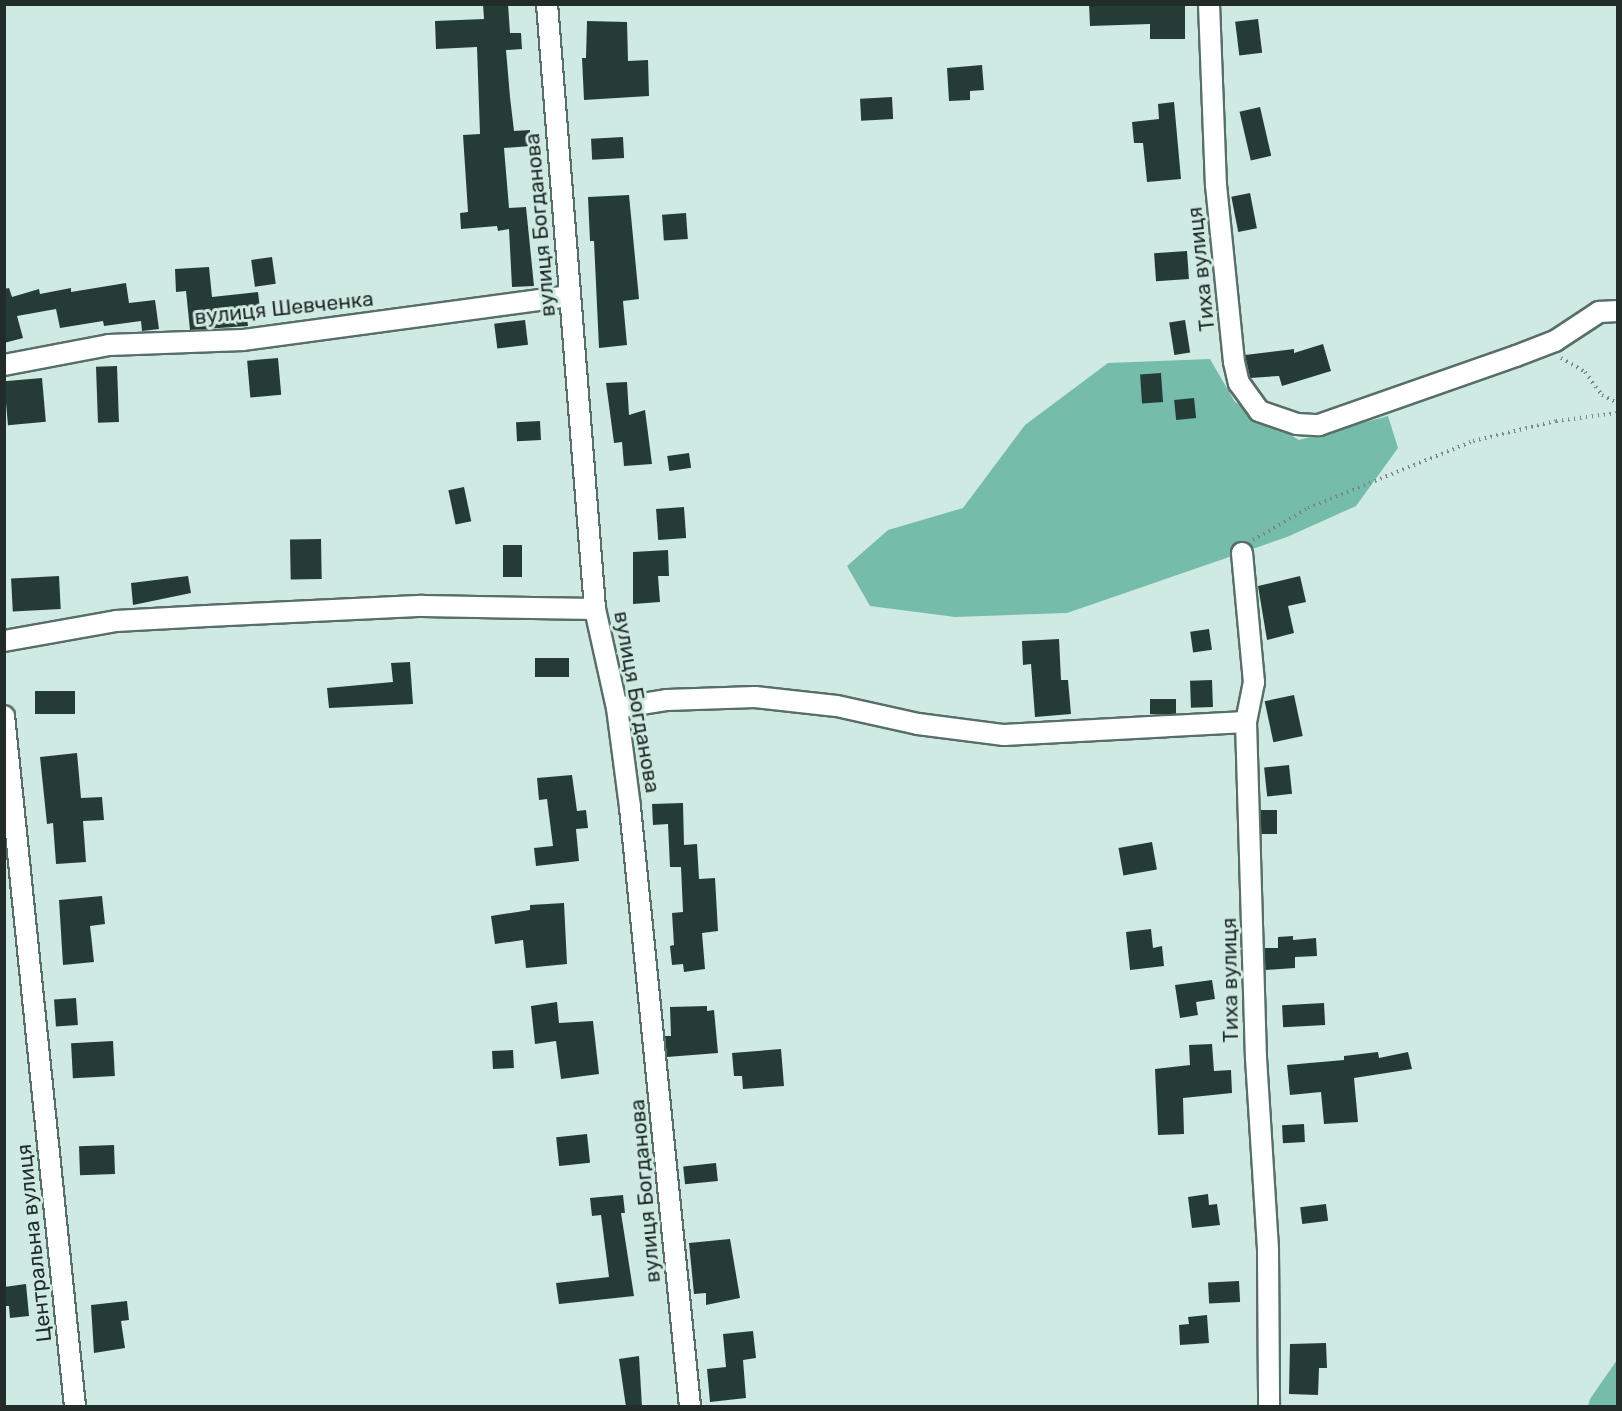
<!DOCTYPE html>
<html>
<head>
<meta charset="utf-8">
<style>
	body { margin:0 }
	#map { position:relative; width:1622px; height:1411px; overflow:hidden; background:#cfeae2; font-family:Rubik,sans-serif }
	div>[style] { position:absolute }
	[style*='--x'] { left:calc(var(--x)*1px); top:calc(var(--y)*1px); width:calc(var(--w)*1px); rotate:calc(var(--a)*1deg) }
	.forest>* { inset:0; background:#75bdaa }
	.building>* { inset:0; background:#253c36; transform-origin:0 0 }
	.path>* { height:4px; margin-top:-2px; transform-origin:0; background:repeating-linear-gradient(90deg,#778984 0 1.5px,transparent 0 6px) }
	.roads { filter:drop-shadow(2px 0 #576f68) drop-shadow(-2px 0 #576f68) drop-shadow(0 2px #576f68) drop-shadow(0 -2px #576f68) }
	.street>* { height:20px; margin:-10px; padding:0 10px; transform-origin:10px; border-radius:10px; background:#fff }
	span { translate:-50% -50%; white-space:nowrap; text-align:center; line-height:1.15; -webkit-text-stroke:6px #cfeae2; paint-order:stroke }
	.street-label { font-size:21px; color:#222c29 }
	.frame { position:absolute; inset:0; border:6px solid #222c29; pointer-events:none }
</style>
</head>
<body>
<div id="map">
	<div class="forest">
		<div style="clip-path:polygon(1210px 359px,1235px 402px,1299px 440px,1388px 416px,1398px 448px,1356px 506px,1287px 537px,1067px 613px,955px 617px,870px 606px,847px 566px,888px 530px,963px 508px,1025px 425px,1108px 363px)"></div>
		<div style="clip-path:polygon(1617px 1360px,1617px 1406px,1588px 1406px,1590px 1399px)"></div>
	</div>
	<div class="building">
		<div style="clip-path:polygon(483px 4px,508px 4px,510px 33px,521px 33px,522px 49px,506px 50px,510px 97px,514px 131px,530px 130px,531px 146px,504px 148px,509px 208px,526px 207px,534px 286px,512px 287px,509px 229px,498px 231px,497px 226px,461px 229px,460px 213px,468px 212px,463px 135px,480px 134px,477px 47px,436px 49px,435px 21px,484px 19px)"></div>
		<div style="clip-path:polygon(1089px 4px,1185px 4px,1185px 39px,1150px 39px,1150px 24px,1090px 26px)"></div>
		<div style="left:1258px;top:19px;width:34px;height:23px;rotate:83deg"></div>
		<div style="clip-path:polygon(587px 21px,627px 22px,628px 61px,648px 60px,649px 96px,584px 100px,582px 58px,586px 58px)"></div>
		<div style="clip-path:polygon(982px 65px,984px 90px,970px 91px,970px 100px,949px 101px,947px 68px)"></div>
		<div style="left:892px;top:97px;width:22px;height:32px;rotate:87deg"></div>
		<div style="clip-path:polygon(1174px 102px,1181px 179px,1147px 182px,1143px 143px,1134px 143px,1132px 122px,1159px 119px,1158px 104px)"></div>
		<div style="left:1260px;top:107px;width:50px;height:21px;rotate:77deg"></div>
		<div style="left:623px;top:137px;width:21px;height:32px;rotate:87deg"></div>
		<div style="left:1250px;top:193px;width:36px;height:19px;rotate:79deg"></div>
		<div style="clip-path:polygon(629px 195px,639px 299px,623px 301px,627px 345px,599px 348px,594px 241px,590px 241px,588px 197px)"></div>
		<div style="left:686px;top:213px;width:26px;height:24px;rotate:86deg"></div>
		<div style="left:1187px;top:251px;width:28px;height:33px;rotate:86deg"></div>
		<div style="left:272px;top:257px;width:27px;height:21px;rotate:82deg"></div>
		<div style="clip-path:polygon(209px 267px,212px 297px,258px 292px,261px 317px,247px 319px,248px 326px,190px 330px,186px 291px,176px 292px,175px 269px)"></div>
		<div style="clip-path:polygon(126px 283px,129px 303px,155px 300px,159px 329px,142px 331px,141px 321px,104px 326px,103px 321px,60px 328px,56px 309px,17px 316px,23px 338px,4px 343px,4px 289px,9px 288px,12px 297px,39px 289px,40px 294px,71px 288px,71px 292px)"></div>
		<div style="left:525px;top:320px;width:25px;height:31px;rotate:83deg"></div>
		<div style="left:1185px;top:320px;width:33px;height:16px;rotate:81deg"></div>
		<div style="clip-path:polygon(1323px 344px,1331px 371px,1282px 386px,1279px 376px,1250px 378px,1245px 355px,1294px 349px,1294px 353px)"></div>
		<div style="left:278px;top:358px;width:37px;height:31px;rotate:85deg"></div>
		<div style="left:117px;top:366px;width:56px;height:21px;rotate:88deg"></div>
		<div style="left:1161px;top:373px;width:29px;height:21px;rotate:86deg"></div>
		<div style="left:42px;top:378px;width:44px;height:38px;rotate:85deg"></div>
		<div style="clip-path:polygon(627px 382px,629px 415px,645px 410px,652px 464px,624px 466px,622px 442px,614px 443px,606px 383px)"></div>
		<div style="left:1194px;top:398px;width:20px;height:20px;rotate:84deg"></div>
		<div style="left:540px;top:421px;width:19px;height:24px;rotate:87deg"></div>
		<div style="left:689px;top:453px;width:15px;height:22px;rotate:82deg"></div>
		<div style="left:464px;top:487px;width:35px;height:16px;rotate:78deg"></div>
		<div style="left:684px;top:507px;width:31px;height:28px;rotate:86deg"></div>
		<div style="left:321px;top:539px;width:40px;height:31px;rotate:89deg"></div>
		<div style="left:503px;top:545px;width:19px;height:32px"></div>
		<div style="clip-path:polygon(668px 550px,669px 576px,658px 576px,660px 602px,633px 604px,633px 552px)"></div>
		<div style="left:59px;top:576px;width:33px;height:48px;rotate:87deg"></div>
		<div style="clip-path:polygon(188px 576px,191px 593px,133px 605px,131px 583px)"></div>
		<div style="clip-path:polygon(1300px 576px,1306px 602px,1288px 606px,1294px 633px,1267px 640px,1258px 586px)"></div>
		<div style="left:1209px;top:629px;width:21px;height:19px;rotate:82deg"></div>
		<div style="clip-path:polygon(1059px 639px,1061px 680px,1068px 680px,1071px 714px,1035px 717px,1031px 664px,1023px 665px,1022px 641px)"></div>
		<div style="left:569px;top:658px;width:19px;height:34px;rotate:90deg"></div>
		<div style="clip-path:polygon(410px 662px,413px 704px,329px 708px,327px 688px,393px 682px,391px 663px)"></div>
		<div style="left:1212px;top:680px;width:27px;height:22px;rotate:88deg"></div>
		<div style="left:35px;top:691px;width:40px;height:23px"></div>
		<div style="left:1294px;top:695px;width:42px;height:30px;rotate:78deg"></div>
		<div style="left:1176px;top:699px;width:15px;height:26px;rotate:90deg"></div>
		<div style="clip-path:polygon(77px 753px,81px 798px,102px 797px,104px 820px,83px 821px,86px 862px,56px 864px,53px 823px,47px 824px,40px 757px)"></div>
		<div style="left:1289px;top:765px;width:29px;height:25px;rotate:84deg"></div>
		<div style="clip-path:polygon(572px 775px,577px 811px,586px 810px,588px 828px,576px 829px,579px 861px,536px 866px,534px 848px,553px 846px,547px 799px,539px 800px,537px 778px)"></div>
		<div style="clip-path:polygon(683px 803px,684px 845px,697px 844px,699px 879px,715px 878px,718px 931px,702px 933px,705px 969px,684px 972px,683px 964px,672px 965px,670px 946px,674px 945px,672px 913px,683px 912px,681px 867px,670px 867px,668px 824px,653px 825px,652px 804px)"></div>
		<div style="left:1261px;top:810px;width:16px;height:24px"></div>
		<div style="left:1152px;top:842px;width:28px;height:34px;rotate:80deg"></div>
		<div style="clip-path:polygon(102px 896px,105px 924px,90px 926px,94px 962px,63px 965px,59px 900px)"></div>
		<div style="clip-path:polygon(564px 903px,567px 964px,526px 968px,523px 940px,495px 944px,491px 916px,530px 910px,530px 905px)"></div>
		<div style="clip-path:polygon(1151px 929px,1153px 948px,1162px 946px,1164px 966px,1130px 970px,1126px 932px)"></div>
		<div style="clip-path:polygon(1293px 936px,1293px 940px,1316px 938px,1317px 956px,1295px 957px,1295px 968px,1265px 970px,1265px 948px,1278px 948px,1278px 937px)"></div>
		<div style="clip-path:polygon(1212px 980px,1215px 999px,1196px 1002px,1198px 1015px,1180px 1018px,1175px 985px)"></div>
		<div style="left:76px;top:998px;width:27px;height:22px;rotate:86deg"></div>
		<div style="clip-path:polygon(557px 1002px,559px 1023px,593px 1021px,599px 1074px,561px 1079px,556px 1041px,535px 1044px,531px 1006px)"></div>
		<div style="left:1324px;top:1003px;width:22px;height:42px;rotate:87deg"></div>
		<div style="clip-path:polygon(707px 1006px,707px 1011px,714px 1010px,718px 1053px,667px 1057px,665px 1036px,671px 1036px,670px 1007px)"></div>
		<div style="left:113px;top:1041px;width:35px;height:42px;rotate:87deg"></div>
		<div style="clip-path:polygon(1212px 1044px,1214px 1071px,1231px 1070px,1232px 1093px,1183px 1098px,1184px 1134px,1158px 1135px,1155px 1069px,1190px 1065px,1189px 1045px)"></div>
		<div style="clip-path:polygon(781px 1049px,784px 1086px,743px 1089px,742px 1076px,734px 1076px,732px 1053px)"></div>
		<div style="left:513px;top:1050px;width:18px;height:21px;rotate:87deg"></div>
		<div style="clip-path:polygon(1378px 1052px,1379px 1058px,1408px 1052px,1412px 1069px,1354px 1078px,1358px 1122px,1324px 1124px,1321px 1092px,1290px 1095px,1287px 1065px,1344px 1060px,1344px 1056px)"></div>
		<div style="left:1304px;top:1124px;width:18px;height:22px;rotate:87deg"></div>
		<div style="left:587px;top:1134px;width:29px;height:31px;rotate:84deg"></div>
		<div style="left:114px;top:1145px;width:29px;height:35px;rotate:88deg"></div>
		<div style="left:716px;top:1163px;width:18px;height:33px;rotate:84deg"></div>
		<div style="clip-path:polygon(1208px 1194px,1209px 1205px,1217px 1204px,1220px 1225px,1192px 1228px,1188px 1197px)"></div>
		<div style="clip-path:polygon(623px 1195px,625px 1213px,621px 1213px,634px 1296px,559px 1304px,556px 1283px,609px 1277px,601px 1215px,592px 1216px,590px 1198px)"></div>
		<div style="left:1326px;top:1204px;width:17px;height:26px;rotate:83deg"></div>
		<div style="clip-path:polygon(730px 1239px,740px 1298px,706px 1305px,706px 1293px,694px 1294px,689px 1243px)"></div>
		<div style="left:1239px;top:1281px;width:21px;height:31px;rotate:87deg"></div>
		<div style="clip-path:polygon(26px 1284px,29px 1316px,10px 1318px,9px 1306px,4px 1306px,4px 1287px)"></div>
		<div style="clip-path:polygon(127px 1301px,129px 1320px,121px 1321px,125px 1348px,94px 1353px,91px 1305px)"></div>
		<div style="clip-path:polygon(1207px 1315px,1209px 1343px,1180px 1345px,1179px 1325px,1189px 1324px,1188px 1317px)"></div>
		<div style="clip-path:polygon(753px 1331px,756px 1358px,743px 1360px,746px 1398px,710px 1402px,707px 1369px,726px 1367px,723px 1334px)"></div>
		<div style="clip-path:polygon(1326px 1343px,1327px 1368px,1319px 1368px,1318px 1395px,1289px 1394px,1290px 1344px)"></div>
		<div style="clip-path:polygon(639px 1356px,642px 1407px,626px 1407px,619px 1359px)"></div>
	</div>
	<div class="path">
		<div style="--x:1561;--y:358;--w:28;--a:30"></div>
		<div style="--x:1585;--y:372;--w:29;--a:54"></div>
		<div style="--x:1602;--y:395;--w:18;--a:27"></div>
		<div style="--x:1253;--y:540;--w:64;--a:-30.2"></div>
		<div style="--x:1308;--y:508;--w:178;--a:-22.1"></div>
		<div style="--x:1473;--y:441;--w:85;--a:-13.5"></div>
		<div style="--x:1556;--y:421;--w:63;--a:-7.4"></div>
	</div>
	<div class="roads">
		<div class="street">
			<div style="--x:547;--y:4;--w:607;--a:85.46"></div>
			<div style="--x:595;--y:609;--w:101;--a:77.5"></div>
			<div style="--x:617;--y:708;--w:100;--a:82.5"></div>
			<div style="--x:630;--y:807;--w:602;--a:84.28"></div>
			<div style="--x:1209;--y:4;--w:181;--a:87.8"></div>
			<div style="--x:1216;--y:185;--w:178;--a:84.2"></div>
			<div style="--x:1234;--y:362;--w:22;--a:77"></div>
			<div style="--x:1239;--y:383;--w:34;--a:54"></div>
			<div style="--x:1259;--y:411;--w:40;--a:18.9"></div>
			<div style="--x:1297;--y:424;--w:22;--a:3"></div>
			<div style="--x:1319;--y:425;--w:209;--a:-19.3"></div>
			<div style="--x:1516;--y:356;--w:42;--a:-21"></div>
			<div style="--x:1555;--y:341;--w:53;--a:-33.4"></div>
			<div style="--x:1599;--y:312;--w:19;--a:-3"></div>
			<div style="--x:4;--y:365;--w:107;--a:-10.8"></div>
			<div style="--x:109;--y:345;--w:134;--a:-2.1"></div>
			<div style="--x:243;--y:340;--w:329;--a:-7.7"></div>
			<div style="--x:1242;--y:553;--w:130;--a:84.7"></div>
			<div style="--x:1254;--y:682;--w:41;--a:101.3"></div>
			<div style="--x:1246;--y:722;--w:336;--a:88.3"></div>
			<div style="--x:1256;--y:1058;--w:193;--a:86.4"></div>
			<div style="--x:1268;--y:1251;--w:155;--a:89.6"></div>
			<div style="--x:4;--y:641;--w:114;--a:-10.1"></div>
			<div style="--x:116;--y:621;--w:91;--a:-3.1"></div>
			<div style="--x:207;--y:616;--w:216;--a:-2.7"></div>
			<div style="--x:423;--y:606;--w:172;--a:1"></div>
			<div style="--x:617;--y:708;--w:51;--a:-9.1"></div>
			<div style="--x:667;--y:700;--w:88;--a:-2"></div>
			<div style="--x:755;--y:697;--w:82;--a:6.3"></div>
			<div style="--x:837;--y:706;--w:83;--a:12.5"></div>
			<div style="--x:918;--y:724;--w:87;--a:7.3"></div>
			<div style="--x:1004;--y:735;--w:242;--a:-3.1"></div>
			<div style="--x:4;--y:716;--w:694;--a:84.13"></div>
		</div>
	</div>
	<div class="street-label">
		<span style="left:540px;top:225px;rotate:-95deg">вулиця Богданова</span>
		<span style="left:1201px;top:269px;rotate:-96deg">Тиха вулиця</span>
		<span style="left:284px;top:308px;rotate:-6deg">вулиця Шевченка</span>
		<span style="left:637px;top:702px;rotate:80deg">вулиця Богданова</span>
		<span style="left:1230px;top:980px;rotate:-91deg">Тиха вулиця</span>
		<span style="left:645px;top:1191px;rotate:-95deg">вулиця Богданова</span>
		<span style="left:34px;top:1243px;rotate:-96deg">Центральна вулиця</span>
	</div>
	<div class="frame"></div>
</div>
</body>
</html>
